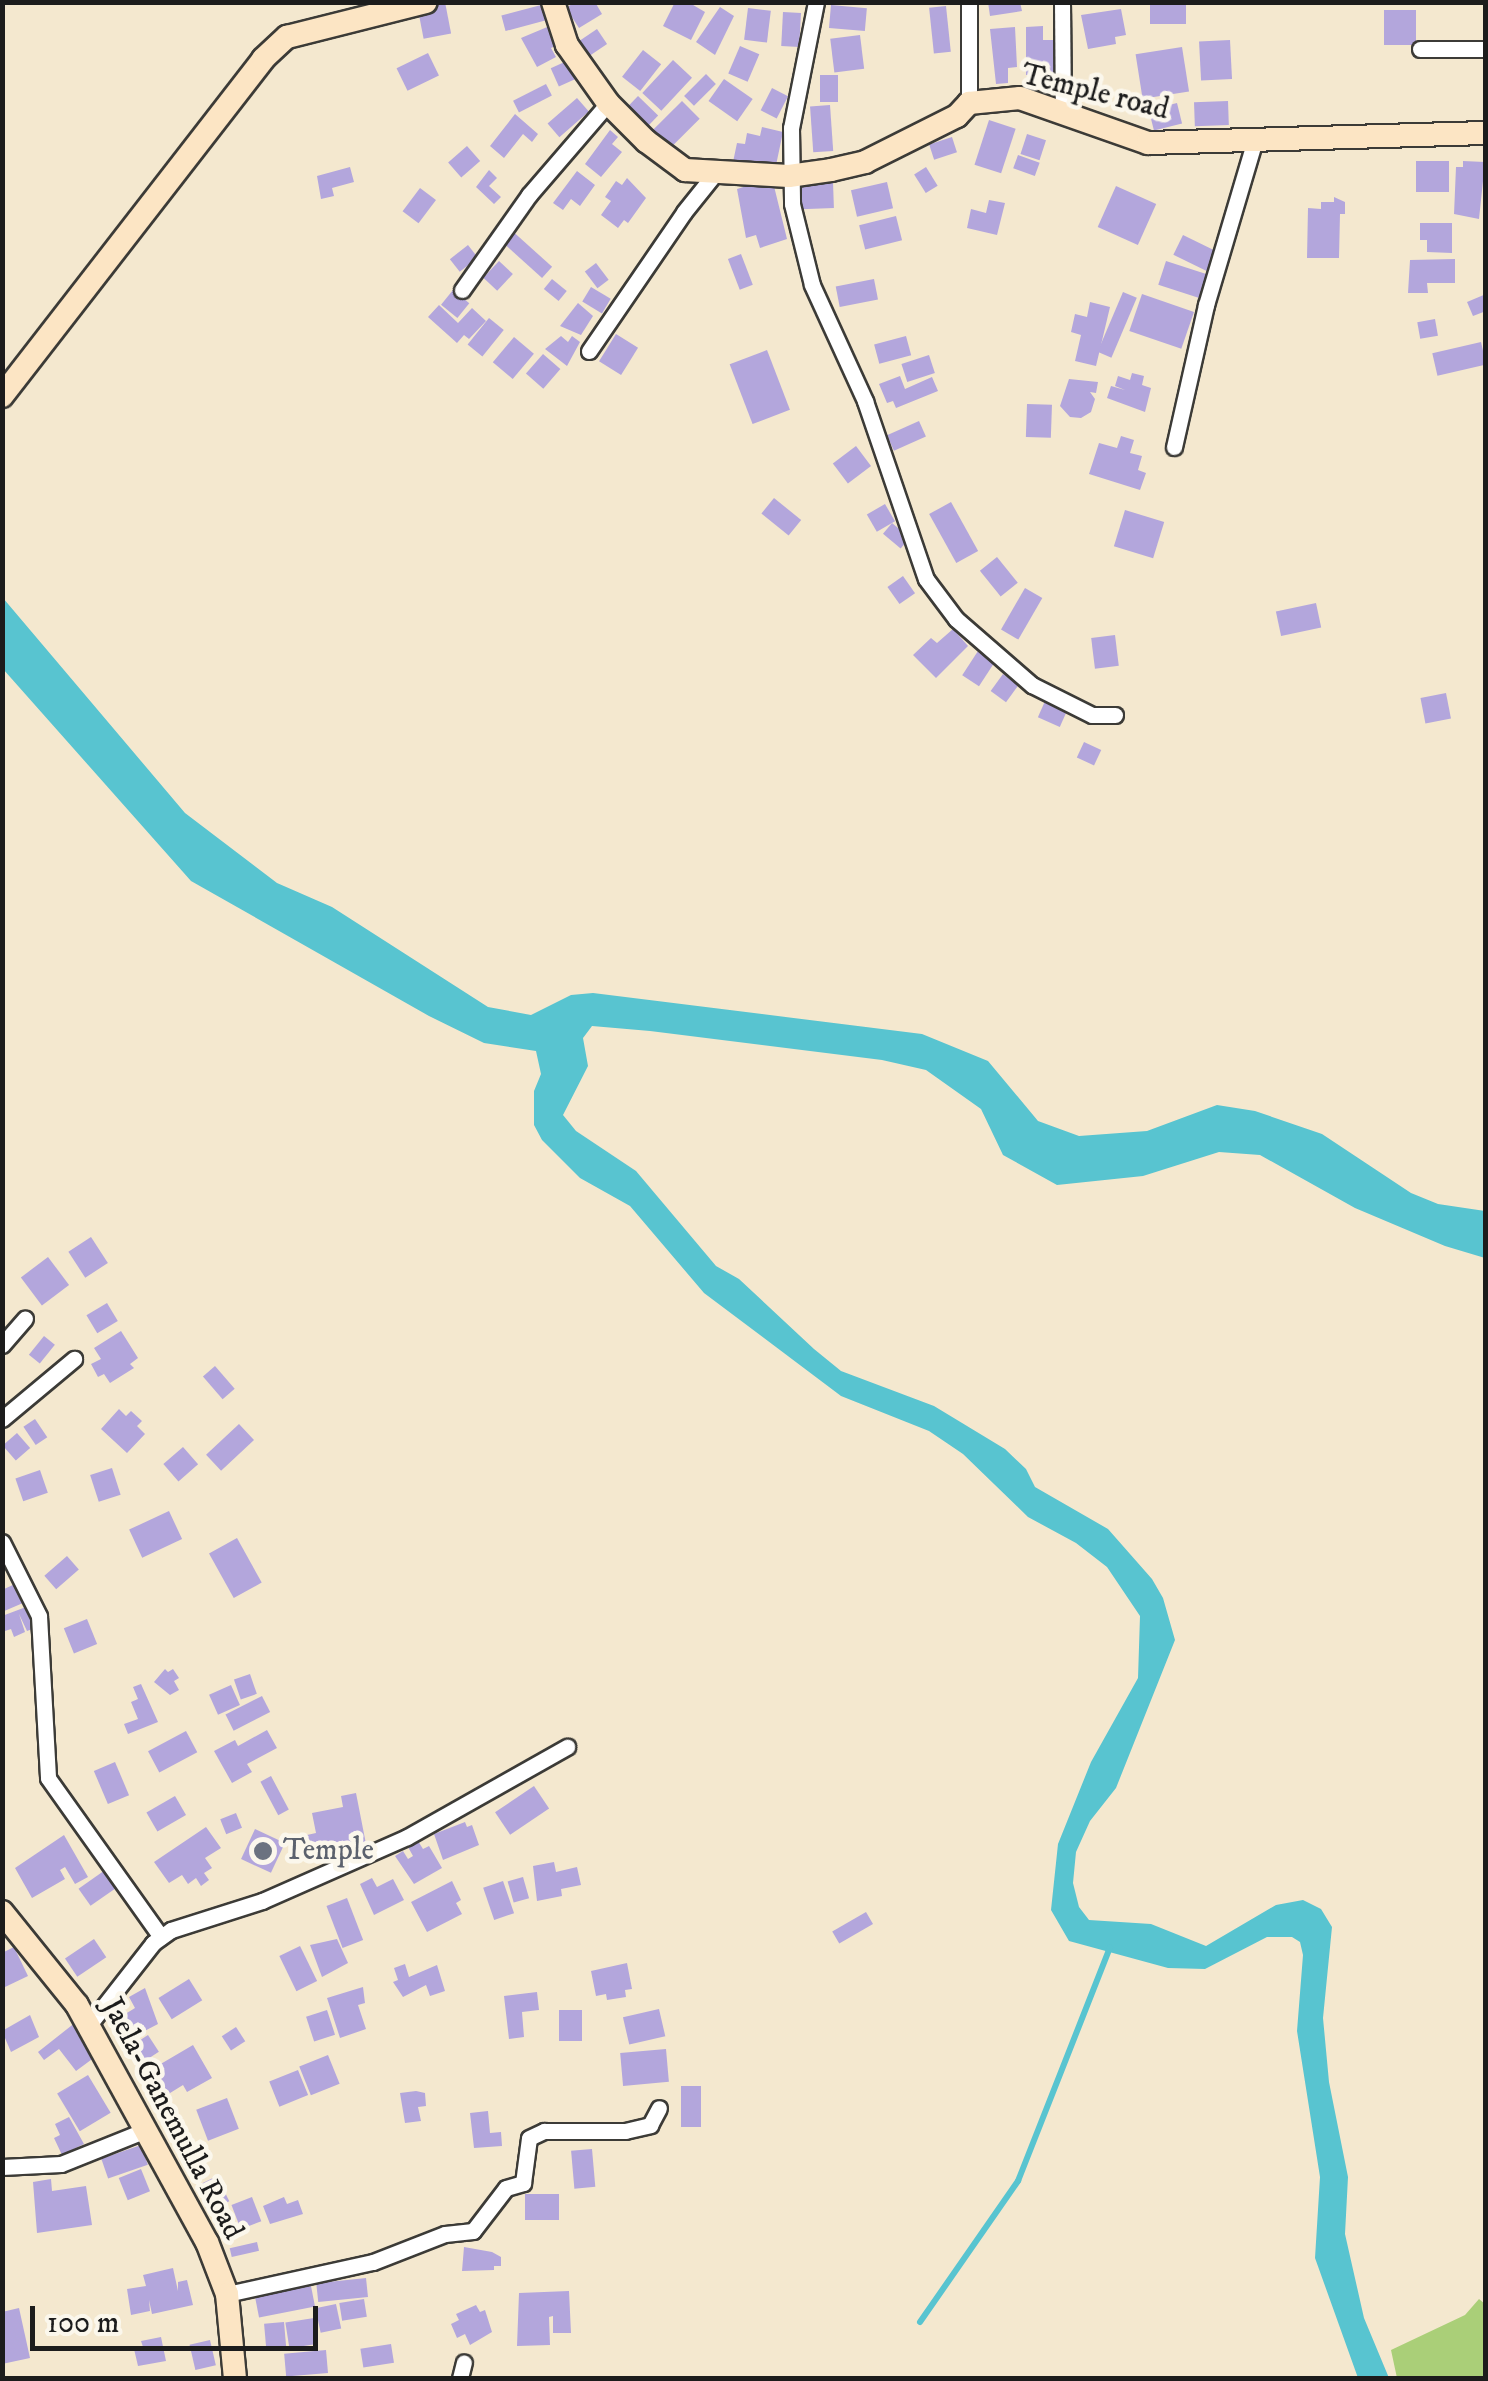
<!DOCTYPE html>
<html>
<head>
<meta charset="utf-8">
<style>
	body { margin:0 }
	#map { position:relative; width:1488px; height:2381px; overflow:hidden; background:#f4e8cf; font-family:"IM FELL DW Pica",serif }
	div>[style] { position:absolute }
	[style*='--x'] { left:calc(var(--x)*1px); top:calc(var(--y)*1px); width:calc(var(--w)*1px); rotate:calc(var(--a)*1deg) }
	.green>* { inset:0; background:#aacf78 }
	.water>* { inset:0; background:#58c4d0 }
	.stream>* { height:6px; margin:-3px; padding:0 3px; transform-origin:3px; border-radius:3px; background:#58c4d0 }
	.building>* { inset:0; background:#b3a6dc; transform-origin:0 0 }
	.roads { filter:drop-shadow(2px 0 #3c3b37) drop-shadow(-2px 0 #3c3b37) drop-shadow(0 2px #3c3b37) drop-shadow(0 -2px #3c3b37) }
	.street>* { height:15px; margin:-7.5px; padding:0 7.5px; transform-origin:7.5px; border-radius:7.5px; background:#fff }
	.secondary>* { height:22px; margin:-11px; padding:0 11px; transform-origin:11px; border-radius:11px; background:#fce5c4 }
	.dots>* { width:28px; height:28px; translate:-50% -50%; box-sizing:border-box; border:5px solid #fbf7ec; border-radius:50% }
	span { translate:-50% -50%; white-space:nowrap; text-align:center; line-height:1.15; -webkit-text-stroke:9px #fbf7ec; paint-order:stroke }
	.street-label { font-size:30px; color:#1c1c1c }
	.worship-label { font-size:30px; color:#5b616d }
	.left { translate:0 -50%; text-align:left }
	.frame { position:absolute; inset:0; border:5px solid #1c1c1c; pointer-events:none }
	.scale { position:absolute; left:30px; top:2306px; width:288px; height:45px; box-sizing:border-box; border:5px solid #1c1c1c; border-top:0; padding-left:12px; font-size:30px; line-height:35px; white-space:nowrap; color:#1c1c1c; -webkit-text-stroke:8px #fbf7ec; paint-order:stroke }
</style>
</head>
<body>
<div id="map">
	<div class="green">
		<div style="clip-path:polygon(1479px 2299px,1485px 2304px,1485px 2378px,1397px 2378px,1391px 2350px,1465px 2315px)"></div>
	</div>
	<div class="water">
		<div style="clip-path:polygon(3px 598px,185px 813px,277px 883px,332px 907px,488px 1007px,531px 1015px,571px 995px,593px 993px,922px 1034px,988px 1061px,1038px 1121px,1079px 1136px,1147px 1131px,1217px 1105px,1255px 1111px,1322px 1134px,1411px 1193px,1438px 1204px,1485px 1211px,1485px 1258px,1445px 1246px,1355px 1208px,1260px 1155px,1219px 1152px,1143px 1176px,1057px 1185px,1003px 1155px,981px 1109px,926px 1070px,882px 1060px,650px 1031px,592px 1026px,583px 1038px,588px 1066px,563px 1115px,576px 1131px,636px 1171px,716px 1266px,739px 1279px,814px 1349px,841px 1371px,934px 1406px,1005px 1449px,1026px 1469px,1035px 1487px,1108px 1529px,1152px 1579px,1163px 1598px,1175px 1640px,1116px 1788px,1090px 1821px,1076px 1852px,1073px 1883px,1079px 1907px,1089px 1920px,1151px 1924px,1206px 1946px,1276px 1905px,1303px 1900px,1321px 1909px,1332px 1927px,1323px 2018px,1329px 2082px,1348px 2177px,1345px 2234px,1364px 2318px,1389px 2378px,1358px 2378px,1315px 2258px,1320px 2177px,1297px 2031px,1303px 1955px,1300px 1942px,1292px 1937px,1267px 1937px,1205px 1969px,1168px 1968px,1069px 1941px,1051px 1910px,1058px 1844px,1091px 1762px,1138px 1678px,1140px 1616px,1107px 1567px,1076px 1543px,1028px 1517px,963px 1454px,929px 1431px,841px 1396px,704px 1293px,630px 1206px,580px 1178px,542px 1140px,534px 1125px,534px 1091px,541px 1074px,536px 1051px,484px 1043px,429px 1016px,191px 881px,3px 669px)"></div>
	</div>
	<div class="stream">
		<div style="--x:920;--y:2322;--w:172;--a:-55.2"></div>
		<div style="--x:1018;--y:2181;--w:251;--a:-68.5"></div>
	</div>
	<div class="building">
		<div style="left:445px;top:2px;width:32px;height:28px;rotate:79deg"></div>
		<div style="clip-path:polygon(575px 2px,595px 2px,602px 14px,579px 28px,566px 8px)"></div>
		<div style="clip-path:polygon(675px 2px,688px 2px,705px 12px,691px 40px,663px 26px)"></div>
		<div style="clip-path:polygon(988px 2px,1020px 2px,1022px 11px,990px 16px)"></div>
		<div style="left:1150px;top:2px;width:36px;height:22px"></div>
		<div style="left:541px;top:5px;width:16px;height:41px;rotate:75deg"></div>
		<div style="left:831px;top:5px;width:36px;height:23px;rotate:5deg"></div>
		<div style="left:946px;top:6px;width:46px;height:17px;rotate:84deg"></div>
		<div style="clip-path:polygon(720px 7px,734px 16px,715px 55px,696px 42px)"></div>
		<div style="left:748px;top:8px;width:23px;height:32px;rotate:7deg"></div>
		<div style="clip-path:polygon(1121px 9px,1126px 35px,1115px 37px,1116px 44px,1088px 49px,1081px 15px)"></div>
		<div style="left:1384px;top:10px;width:32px;height:35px"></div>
		<div style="left:783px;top:12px;width:18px;height:34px;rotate:3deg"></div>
		<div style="clip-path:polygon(552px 25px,562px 43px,551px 48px,556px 57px,537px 67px,521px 38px)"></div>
		<div style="clip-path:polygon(1043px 26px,1043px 40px,1054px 40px,1056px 73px,1026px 75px,1026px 27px)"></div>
		<div style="clip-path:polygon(1015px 27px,1017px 67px,1008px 68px,1008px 83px,996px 84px,990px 29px)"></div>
		<div style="left:597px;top:29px;width:18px;height:21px;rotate:56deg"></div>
		<div style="left:860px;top:35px;width:34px;height:30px;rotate:83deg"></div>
		<div style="left:1230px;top:40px;width:39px;height:31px;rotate:87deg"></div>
		<div style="left:740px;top:46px;width:21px;height:30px;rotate:23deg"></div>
		<div style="left:1182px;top:47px;width:45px;height:47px;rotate:81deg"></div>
		<div style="left:643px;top:50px;width:23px;height:34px;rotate:38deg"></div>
		<div style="left:428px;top:53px;width:25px;height:35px;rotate:64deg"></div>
		<div style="left:569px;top:60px;width:20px;height:20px;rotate:66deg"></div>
		<div style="left:673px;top:60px;width:26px;height:45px;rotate:43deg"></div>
		<div style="left:706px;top:74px;width:14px;height:31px;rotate:45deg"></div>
		<div style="left:820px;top:75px;width:18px;height:27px"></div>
		<div style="left:724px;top:79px;width:35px;height:27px;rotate:35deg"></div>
		<div style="left:546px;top:84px;width:13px;height:37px;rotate:63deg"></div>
		<div style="left:772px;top:88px;width:18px;height:25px;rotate:27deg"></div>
		<div style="left:638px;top:96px;width:28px;height:18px;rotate:44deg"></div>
		<div style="left:577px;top:98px;width:18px;height:39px;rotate:49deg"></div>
		<div style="left:682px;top:101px;width:25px;height:44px;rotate:45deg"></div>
		<div style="left:1228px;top:101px;width:24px;height:34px;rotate:88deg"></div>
		<div style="left:1177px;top:103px;width:21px;height:29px;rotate:76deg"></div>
		<div style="left:830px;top:105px;width:46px;height:20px;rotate:86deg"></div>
		<div style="clip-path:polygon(515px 114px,538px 134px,532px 142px,523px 134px,504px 158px,490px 146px)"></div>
		<div style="left:989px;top:120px;width:28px;height:47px;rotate:18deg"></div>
		<div style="clip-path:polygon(762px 127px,783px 132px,775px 170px,733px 162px,737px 143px,745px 144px,747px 133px,760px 136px)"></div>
		<div style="clip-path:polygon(610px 130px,618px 137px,612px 144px,622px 152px,601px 177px,585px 164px)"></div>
		<div style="left:1027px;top:134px;width:20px;height:21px;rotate:18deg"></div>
		<div style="left:952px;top:137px;width:16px;height:24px;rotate:72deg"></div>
		<div style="left:467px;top:146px;width:20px;height:25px;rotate:49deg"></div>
		<div style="left:1018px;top:155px;width:23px;height:14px;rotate:20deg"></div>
		<div style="left:1416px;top:161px;width:33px;height:31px"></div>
		<div style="clip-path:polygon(1463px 161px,1485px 162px,1479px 219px,1454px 214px,1456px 167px,1463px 167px)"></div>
		<div style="clip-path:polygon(350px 167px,354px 182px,332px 188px,334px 196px,321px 199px,317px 176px)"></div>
		<div style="left:926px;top:167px;width:22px;height:14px;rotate:58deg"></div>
		<div style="clip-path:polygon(489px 170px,497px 178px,489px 186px,501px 197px,494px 204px,476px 187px)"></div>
		<div style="clip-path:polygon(577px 171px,595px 185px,580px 206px,571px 199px,563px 210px,553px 203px)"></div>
		<div style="clip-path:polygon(627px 178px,646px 198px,628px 223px,624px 220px,618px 228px,601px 215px,611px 201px,605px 197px,616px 181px,622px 185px)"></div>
		<div style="clip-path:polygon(772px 178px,787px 239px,760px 248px,756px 235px,746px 238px,737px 189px)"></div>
		<div style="left:833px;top:182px;width:26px;height:33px;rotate:88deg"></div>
		<div style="left:887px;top:182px;width:27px;height:37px;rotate:77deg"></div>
		<div style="left:1116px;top:186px;width:44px;height:45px;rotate:24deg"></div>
		<div style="left:420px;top:188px;width:20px;height:29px;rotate:37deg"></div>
		<div style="clip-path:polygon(1334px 197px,1345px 202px,1345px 214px,1340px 214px,1339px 258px,1307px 258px,1308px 208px,1321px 209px,1321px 202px,1334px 202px)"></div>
		<div style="clip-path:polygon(989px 200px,1005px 203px,997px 235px,967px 228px,971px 209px,986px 213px)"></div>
		<div style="left:896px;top:216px;width:25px;height:38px;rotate:76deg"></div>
		<div style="clip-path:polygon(1420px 223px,1452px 223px,1452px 253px,1427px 252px,1427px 240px,1420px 240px)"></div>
		<div style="left:509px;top:228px;width:58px;height:15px;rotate:42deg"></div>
		<div style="left:1183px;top:235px;width:37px;height:22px;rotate:26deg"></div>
		<div style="left:468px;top:245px;width:16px;height:23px;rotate:52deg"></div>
		<div style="left:741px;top:254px;width:33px;height:14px;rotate:69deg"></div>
		<div style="clip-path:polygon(1455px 259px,1455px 283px,1427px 283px,1428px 293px,1408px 293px,1410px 260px)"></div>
		<div style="left:499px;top:261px;width:19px;height:23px;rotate:43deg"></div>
		<div style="left:1166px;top:261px;width:43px;height:25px;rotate:18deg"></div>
		<div style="left:596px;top:263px;width:21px;height:14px;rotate:53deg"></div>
		<div style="left:552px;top:279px;width:19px;height:13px;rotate:39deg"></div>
		<div style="left:874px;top:279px;width:21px;height:39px;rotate:79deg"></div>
		<div style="left:591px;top:287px;width:23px;height:17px;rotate:31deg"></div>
		<div style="left:453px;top:290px;width:21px;height:19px;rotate:39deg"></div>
		<div style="left:1123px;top:292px;width:15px;height:65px;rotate:23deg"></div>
		<div style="left:1142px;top:294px;width:55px;height:39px;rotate:19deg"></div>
		<div style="clip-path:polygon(1486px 294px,1486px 311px,1473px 316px,1467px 302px)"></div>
		<div style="clip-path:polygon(1090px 302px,1110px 307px,1096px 366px,1075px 361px,1081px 335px,1071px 332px,1075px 314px,1087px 317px)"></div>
		<div style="clip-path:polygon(578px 303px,593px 316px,581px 335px,560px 326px)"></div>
		<div style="clip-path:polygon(439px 305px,458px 323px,472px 308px,486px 321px,469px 339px,464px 335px,457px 343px,428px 317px)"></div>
		<div style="left:489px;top:318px;width:19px;height:34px;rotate:39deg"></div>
		<div style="left:1435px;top:319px;width:17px;height:18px;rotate:80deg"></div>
		<div style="left:616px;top:334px;width:26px;height:32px;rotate:32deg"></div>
		<div style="clip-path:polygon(561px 336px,568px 342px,572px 336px,580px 342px,567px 366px,545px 349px)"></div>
		<div style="left:906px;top:336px;width:20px;height:33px;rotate:75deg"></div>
		<div style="left:514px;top:337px;width:26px;height:33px;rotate:40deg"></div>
		<div style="left:1481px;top:342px;width:23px;height:50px;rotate:77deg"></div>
		<div style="left:767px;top:350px;width:64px;height:40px;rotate:69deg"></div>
		<div style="left:543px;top:354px;width:23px;height:26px;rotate:41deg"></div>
		<div style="left:929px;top:355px;width:19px;height:29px;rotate:72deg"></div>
		<div style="clip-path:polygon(1132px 373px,1144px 376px,1142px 385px,1151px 388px,1145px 412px,1107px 398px,1111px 386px,1125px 390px,1115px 386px,1118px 376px,1130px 380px)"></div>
		<div style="clip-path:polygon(900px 376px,905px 389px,932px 377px,938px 391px,896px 408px,893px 401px,887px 403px,879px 384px)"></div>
		<div style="clip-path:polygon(1069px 379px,1098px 382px,1096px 393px,1090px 392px,1095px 399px,1091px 412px,1081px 418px,1070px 417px,1060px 406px)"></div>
		<div style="left:1027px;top:404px;width:25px;height:33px;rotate:2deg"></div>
		<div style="left:919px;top:421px;width:17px;height:35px;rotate:66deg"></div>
		<div style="clip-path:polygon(1121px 436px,1134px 440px,1130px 453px,1142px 456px,1138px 470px,1146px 473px,1140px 490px,1089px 474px,1099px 443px,1117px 448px)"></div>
		<div style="left:856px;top:446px;width:25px;height:29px;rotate:53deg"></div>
		<div style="left:774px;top:498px;width:35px;height:20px;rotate:39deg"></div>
		<div style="left:951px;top:502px;width:56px;height:25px;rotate:61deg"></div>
		<div style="left:885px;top:504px;width:20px;height:21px;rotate:60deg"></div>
		<div style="left:1125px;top:510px;width:41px;height:38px;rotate:17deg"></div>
		<div style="left:892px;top:523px;width:23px;height:14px;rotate:40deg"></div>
		<div style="left:997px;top:557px;width:33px;height:22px;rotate:51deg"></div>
		<div style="left:903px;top:576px;width:21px;height:19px;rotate:55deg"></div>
		<div style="left:1025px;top:588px;width:20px;height:48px;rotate:30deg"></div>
		<div style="left:1316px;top:603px;width:25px;height:41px;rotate:78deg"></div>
		<div style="clip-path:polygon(953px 629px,968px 646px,936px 678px,913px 655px,931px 638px,937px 643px)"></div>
		<div style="left:1115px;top:635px;width:31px;height:24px;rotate:83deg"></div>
		<div style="left:978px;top:651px;width:20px;height:29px;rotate:33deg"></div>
		<div style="left:1003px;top:674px;width:19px;height:21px;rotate:36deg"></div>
		<div style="left:1446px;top:693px;width:26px;height:26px;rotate:79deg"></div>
		<div style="left:1046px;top:699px;width:24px;height:20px;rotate:24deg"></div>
		<div style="left:1084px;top:742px;width:19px;height:17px;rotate:25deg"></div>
		<div style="left:91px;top:1237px;width:31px;height:27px;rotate:57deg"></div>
		<div style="left:48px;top:1257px;width:35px;height:34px;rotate:53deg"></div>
		<div style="left:107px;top:1303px;width:21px;height:24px;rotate:59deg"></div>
		<div style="clip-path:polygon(121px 1331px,138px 1358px,130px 1364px,134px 1368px,110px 1383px,104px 1374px,98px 1377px,91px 1364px,101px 1359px,94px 1348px)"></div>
		<div style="left:44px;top:1336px;width:14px;height:24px;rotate:39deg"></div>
		<div style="left:215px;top:1366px;width:30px;height:16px;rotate:49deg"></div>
		<div style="clip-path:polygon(119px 1409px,126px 1416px,131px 1411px,142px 1421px,137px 1426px,145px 1434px,127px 1453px,101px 1429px)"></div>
		<div style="left:35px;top:1419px;width:22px;height:14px;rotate:56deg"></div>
		<div style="left:239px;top:1424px;width:22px;height:45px;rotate:47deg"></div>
		<div style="left:17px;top:1433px;width:20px;height:19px;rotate:49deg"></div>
		<div style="left:183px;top:1447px;width:23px;height:26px;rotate:49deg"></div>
		<div style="left:112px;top:1468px;width:28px;height:23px;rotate:72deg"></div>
		<div style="left:40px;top:1470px;width:24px;height:26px;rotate:71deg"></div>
		<div style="left:169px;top:1511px;width:31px;height:44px;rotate:65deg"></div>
		<div style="left:237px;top:1538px;width:51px;height:32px;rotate:61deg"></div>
		<div style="left:67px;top:1556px;width:18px;height:30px;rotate:49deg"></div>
		<div style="clip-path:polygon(15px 1584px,23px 1603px,2px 1612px,2px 1590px)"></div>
		<div style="clip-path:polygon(26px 1607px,35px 1628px,27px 1631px,19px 1614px,25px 1632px,14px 1637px,11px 1629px,5px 1631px,2px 1616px)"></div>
		<div style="left:87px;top:1619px;width:27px;height:25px;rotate:68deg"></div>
		<div style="clip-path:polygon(165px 1669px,168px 1672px,173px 1669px,179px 1678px,174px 1681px,179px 1690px,170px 1695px,154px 1682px)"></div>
		<div style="left:250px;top:1674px;width:21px;height:17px;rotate:71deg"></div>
		<div style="clip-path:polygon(141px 1684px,158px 1722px,128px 1734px,124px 1724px,138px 1719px,131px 1702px,138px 1699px,133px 1687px)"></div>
		<div style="left:231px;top:1685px;width:22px;height:24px;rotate:66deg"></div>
		<div style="left:262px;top:1696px;width:18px;height:41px;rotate:63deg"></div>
		<div style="clip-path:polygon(267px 1730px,277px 1748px,247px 1764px,252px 1772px,232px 1783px,214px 1751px,235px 1740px,238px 1746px)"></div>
		<div style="left:186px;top:1731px;width:24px;height:43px;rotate:62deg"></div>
		<div style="left:115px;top:1762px;width:36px;height:23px;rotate:67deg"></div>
		<div style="left:271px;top:1776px;width:38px;height:12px;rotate:62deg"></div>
		<div style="left:534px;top:1786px;width:27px;height:47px;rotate:56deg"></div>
		<div style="clip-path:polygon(356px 1793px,366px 1844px,321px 1856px,319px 1846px,310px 1848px,307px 1835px,316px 1833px,312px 1813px,343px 1807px,341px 1796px)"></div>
		<div style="left:175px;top:1796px;width:22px;height:33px;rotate:60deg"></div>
		<div style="left:236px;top:1813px;width:16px;height:17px;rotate:68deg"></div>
		<div style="clip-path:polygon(465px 1822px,467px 1827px,472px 1825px,479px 1845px,443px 1860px,434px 1834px)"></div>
		<div style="clip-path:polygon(206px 1827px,221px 1848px,205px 1858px,212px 1868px,204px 1873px,209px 1880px,201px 1886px,196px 1878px,188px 1884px,182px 1875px,169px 1883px,154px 1862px)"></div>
		<div style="left:255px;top:1829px;width:33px;height:33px;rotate:25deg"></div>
		<div style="clip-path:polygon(64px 1835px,88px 1877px,75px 1884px,65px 1867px,60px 1870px,65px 1879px,32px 1898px,15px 1868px)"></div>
		<div style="clip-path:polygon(418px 1841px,423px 1849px,429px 1846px,442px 1868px,414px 1884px,395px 1856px,403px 1851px,408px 1859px,413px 1856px,408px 1847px)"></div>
		<div style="clip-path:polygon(554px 1862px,556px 1872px,577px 1867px,581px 1885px,561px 1889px,562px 1896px,537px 1901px,533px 1866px)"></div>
		<div style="left:108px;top:1868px;width:21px;height:36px;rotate:55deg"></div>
		<div style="left:523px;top:1877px;width:22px;height:16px;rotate:74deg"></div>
		<div style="clip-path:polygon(372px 1878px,377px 1887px,393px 1879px,404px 1900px,374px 1915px,360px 1884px)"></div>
		<div style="clip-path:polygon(452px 1881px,461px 1900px,456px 1903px,462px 1914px,427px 1932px,411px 1902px)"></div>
		<div style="left:503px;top:1881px;width:34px;height:21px;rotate:71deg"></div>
		<div style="left:347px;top:1898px;width:45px;height:22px;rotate:69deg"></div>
		<div style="left:866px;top:1912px;width:14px;height:39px;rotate:60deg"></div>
		<div style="left:94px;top:1939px;width:22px;height:35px;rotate:56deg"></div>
		<div style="clip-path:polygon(337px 1939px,348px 1963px,322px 1977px,310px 1945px)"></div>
		<div style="left:300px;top:1946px;width:39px;height:23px;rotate:64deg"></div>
		<div style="clip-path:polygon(14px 1947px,28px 1976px,5px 1987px,2px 1953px)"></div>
		<div style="clip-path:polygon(627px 1963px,632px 1989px,625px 1990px,626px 1997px,607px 2000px,606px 1994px,596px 1996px,591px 1971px)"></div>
		<div style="clip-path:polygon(405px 1964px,409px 1977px,437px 1965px,445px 1991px,430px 1996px,426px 1985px,403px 1997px,393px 1982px,398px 1980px,394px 1968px)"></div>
		<div style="left:189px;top:1979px;width:25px;height:36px;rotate:58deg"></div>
		<div style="clip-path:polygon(363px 1987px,365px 2003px,358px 2005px,366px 2029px,340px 2038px,327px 1998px)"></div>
		<div style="clip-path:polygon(145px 1988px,158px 2024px,133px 2037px,122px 2016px,135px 2008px,129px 1997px)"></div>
		<div style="clip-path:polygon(537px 1992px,539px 2010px,522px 2012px,524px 2037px,509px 2039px,504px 1996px)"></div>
		<div style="left:659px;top:2009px;width:28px;height:37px;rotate:77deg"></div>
		<div style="left:327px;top:2010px;width:26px;height:22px;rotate:72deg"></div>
		<div style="left:559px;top:2010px;width:23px;height:31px"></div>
		<div style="clip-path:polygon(30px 2015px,39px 2037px,11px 2052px,2px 2031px)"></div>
		<div style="clip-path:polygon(76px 2022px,99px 2054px,76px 2071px,59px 2049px,44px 2060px,38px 2052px)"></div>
		<div style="left:236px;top:2027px;width:17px;height:17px;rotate:57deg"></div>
		<div style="left:148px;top:2035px;width:20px;height:22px;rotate:57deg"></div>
		<div style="clip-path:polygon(193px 2045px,212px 2078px,187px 2092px,183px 2085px,162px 2098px,147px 2072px)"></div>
		<div style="left:666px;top:2049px;width:33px;height:46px;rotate:85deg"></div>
		<div style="left:328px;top:2055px;width:31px;height:31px;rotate:68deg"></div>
		<div style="left:298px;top:2070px;width:27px;height:31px;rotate:68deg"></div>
		<div style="left:88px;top:2075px;width:44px;height:36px;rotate:59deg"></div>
		<div style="left:681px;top:2086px;width:20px;height:41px"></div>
		<div style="clip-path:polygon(416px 2091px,425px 2093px,426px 2106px,418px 2107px,421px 2121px,405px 2123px,400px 2093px)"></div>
		<div style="left:227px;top:2098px;width:33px;height:33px;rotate:69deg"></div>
		<div style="clip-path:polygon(488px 2111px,490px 2133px,501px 2132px,502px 2146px,474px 2148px,470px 2113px)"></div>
		<div style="clip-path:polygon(69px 2117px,84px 2144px,62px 2155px,54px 2138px,60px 2135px,55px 2124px)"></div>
		<div style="left:141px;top:2145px;width:21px;height:42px;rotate:71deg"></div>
		<div style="left:592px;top:2149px;width:38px;height:21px;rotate:85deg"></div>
		<div style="left:141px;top:2169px;width:24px;height:24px;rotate:68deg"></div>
		<div style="left:217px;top:2176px;width:28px;height:22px;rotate:64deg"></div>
		<div style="clip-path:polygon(51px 2179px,52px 2191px,86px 2186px,92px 2225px,37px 2233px,33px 2182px)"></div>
		<div style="left:525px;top:2194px;width:34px;height:26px"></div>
		<div style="left:252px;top:2197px;width:26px;height:22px;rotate:69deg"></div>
		<div style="clip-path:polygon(284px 2197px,287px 2204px,298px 2200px,303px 2214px,270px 2224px,263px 2206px)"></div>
		<div style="left:257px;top:2242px;width:9px;height:28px;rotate:77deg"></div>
		<div style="clip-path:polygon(464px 2247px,492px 2252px,501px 2257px,501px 2266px,494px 2266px,494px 2270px,462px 2271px)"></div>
		<div style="clip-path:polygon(173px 2268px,178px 2291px,178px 2282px,187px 2280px,193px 2305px,152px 2314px,149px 2300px,150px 2311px,131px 2315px,127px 2289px,146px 2286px,143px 2275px)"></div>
		<div style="left:366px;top:2278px;width:19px;height:50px;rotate:84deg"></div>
		<div style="left:311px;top:2286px;width:21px;height:57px;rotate:79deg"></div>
		<div style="clip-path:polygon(569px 2291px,571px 2333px,553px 2333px,553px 2316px,549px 2317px,550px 2345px,517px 2346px,519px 2293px)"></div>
		<div style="left:364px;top:2299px;width:18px;height:25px;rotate:81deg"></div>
		<div style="left:336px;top:2304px;width:25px;height:21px;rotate:78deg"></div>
		<div style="clip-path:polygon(476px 2305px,480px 2312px,485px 2310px,492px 2332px,470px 2345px,465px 2334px,457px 2338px,451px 2324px,459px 2320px,456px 2314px)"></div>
		<div style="clip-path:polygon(19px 2308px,30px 2358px,2px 2364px,2px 2312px)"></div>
		<div style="left:314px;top:2318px;width:26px;height:29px;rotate:81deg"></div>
		<div style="left:284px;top:2322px;width:24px;height:20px;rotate:85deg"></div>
		<div style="clip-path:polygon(161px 2337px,166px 2361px,138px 2366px,134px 2349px,143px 2347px,141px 2341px)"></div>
		<div style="left:210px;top:2340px;width:26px;height:21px;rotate:77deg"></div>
		<div style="left:391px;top:2344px;width:19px;height:31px;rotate:81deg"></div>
		<div style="left:326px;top:2350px;width:23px;height:42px;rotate:85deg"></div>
	</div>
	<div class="roads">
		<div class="street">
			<div style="--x:816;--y:2;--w:128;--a:101.2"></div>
			<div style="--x:791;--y:128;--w:76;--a:89.2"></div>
			<div style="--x:792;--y:204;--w:83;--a:76.1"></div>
			<div style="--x:812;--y:285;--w:128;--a:65.4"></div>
			<div style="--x:865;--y:401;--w:188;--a:71.1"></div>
			<div style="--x:926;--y:579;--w:50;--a:53.1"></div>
			<div style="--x:956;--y:619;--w:101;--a:41"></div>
			<div style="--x:1032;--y:685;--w:67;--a:26.6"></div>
			<div style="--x:1092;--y:715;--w:23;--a:0"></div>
			<div style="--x:969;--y:2;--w:101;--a:90"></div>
			<div style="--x:1062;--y:2;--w:112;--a:89.5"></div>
			<div style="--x:1420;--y:49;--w:66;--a:0"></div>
			<div style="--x:462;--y:290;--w:116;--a:-54.8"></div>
			<div style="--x:529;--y:195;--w:121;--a:-49.3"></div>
			<div style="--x:589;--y:351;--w:168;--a:-55.6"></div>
			<div style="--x:684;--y:212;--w:51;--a:-51.3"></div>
			<div style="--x:1174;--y:447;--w:146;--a:-77.3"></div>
			<div style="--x:1206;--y:305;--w:169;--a:-73.5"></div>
			<div style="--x:2;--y:1345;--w:35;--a:-49"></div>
			<div style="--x:2;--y:1419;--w:94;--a:-39.8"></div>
			<div style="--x:2;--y:1542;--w:83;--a:63.4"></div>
			<div style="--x:39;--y:1616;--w:162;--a:86.8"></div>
			<div style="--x:48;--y:1778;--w:195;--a:54.6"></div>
			<div style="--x:89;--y:2025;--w:104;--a:-52"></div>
			<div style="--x:153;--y:1943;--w:22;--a:-36"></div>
			<div style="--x:171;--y:1930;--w:96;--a:-17.7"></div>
			<div style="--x:262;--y:1901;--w:158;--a:-23.8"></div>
			<div style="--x:407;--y:1837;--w:184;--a:-29.4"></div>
			<div style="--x:2;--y:2167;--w:59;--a:-2.9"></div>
			<div style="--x:61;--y:2164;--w:92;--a:-21.8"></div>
			<div style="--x:227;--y:2294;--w:149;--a:-12.4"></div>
			<div style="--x:373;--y:2262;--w:77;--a:-21.3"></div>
			<div style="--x:445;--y:2234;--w:28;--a:-6"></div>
			<div style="--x:473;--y:2231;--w:54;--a:-52.5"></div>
			<div style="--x:506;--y:2188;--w:18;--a:-16"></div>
			<div style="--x:523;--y:2183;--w:45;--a:-82.4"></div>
			<div style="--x:529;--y:2138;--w:17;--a:-25"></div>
			<div style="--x:544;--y:2131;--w:81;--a:0"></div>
			<div style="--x:625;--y:2131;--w:26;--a:-13"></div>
			<div style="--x:650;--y:2125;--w:19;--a:-62"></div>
			<div style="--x:460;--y:2378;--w:16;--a:-76"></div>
		</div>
		<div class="secondary">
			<div style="--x:553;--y:2;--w:45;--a:72"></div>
			<div style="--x:567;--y:45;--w:71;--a:54.7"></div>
			<div style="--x:608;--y:103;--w:54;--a:45"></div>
			<div style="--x:646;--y:141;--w:49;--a:36.6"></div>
			<div style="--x:685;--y:170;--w:104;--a:3.3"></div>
			<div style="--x:789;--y:176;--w:42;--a:-8.1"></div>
			<div style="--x:831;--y:170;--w:35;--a:-13"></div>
			<div style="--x:865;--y:162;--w:103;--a:-26.6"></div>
			<div style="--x:957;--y:116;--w:18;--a:-47"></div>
			<div style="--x:969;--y:103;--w:51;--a:-5.6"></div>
			<div style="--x:1020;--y:98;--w:136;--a:19.4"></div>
			<div style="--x:1148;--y:143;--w:338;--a:-1.7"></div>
			<div style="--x:2;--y:396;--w:426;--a:-52.2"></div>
			<div style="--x:263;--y:59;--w:33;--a:-43"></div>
			<div style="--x:287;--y:37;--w:143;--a:-14.1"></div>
			<div style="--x:2;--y:1912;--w:119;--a:51.1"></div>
			<div style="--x:77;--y:2005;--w:270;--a:61.3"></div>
			<div style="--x:207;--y:2242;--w:56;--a:69"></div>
			<div style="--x:227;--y:2294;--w:84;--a:84.6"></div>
		</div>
	</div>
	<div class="dots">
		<div style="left:263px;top:1851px;background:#6b7280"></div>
	</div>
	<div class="street-label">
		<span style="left:1095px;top:93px;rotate:14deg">Temple road</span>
		<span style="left:172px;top:2119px;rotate:62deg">Jaela-Ganemulla Road</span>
	</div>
	<div class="worship-label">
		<span class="left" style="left:283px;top:1851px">Temple</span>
	</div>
	<div class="frame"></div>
	<div class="scale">100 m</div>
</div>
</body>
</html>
